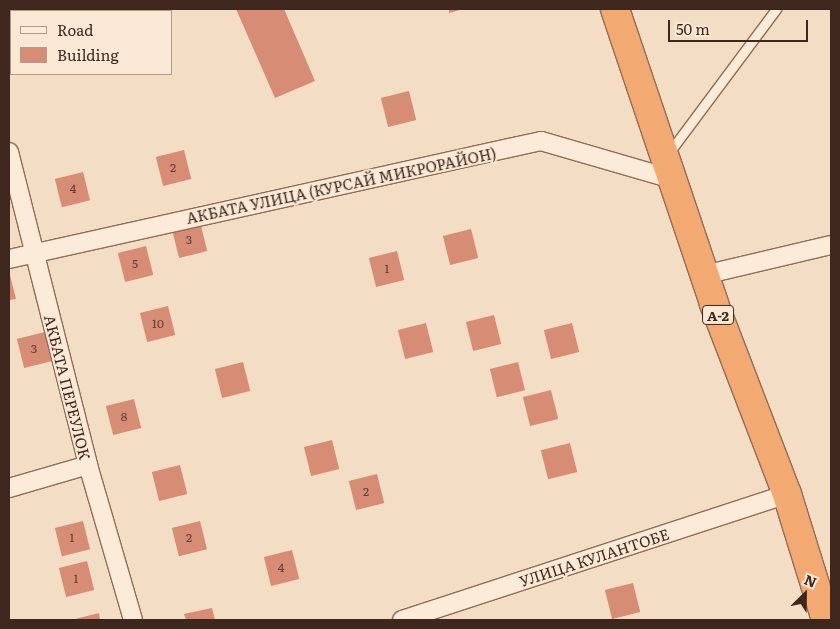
<!DOCTYPE html>
<html>
<head>
<meta charset="utf-8">
<style>
	body { margin:0 }
	#map { position:relative; width:840px; height:629px; overflow:hidden; background:#f3ddc4; font-family:Literata,serif }
	div>[style] { position:absolute }
	[style*='--x'] { left:calc(var(--x)*1px); top:calc(var(--y)*1px); width:calc(var(--w)*1px); rotate:calc(var(--a)*1deg) }
	.building>* { inset:0; background:#d68c75; transform-origin:0 0 }
	.roads { filter:drop-shadow(1px 0 #916c57) drop-shadow(-1px 0 #916c57) drop-shadow(0 1px #916c57) drop-shadow(0 -1px #916c57) }
	.service>* { height:9px; margin:-4.5px; padding:0 4.5px; transform-origin:4.5px; border-radius:4.5px; background:#fdebd9 }
	.minor>* { height:18px; margin:-9px; padding:0 9px; transform-origin:9px; border-radius:9px; background:#fdebd9 }
	.trunk>* { height:28px; margin:-14px; padding:0 14px; transform-origin:14px; border-radius:14px; background:#f3a972 }
	span { translate:-50% -50%; white-space:nowrap; text-align:center; line-height:1.15; -webkit-text-stroke:4px #fae8d5; paint-order:stroke }
	.number-label { font-size:12px; color:#654033 }
	.number-label span { -webkit-text-stroke-width:0 }
	.shield-label span { padding:1px 4px; background:#fae8d5; border:1px solid; border-radius:4px; -webkit-text-stroke-width:0 }
	.shield-label { font-size:14px; color:#3f271d; font-weight:700 }
	.street-label { font-size:15px; color:#3f271d }
	.frame { position:absolute; inset:0; border:10px solid #3f271d; pointer-events:none }
	.legend { position:absolute; left:10px; top:10px; width:162px; height:65px; box-sizing:border-box; background:#fae8d5; border:1px solid #af9b8b; margin:0; padding:6px 9px; list-style:none; font-size:15px; color:#3f271d }
	.legend li { display:flex; align-items:center; gap:10px; height:25px }
	.legend b { width:25px; border:1px solid #af9b8b }
	.north { position:absolute; left:780px; top:569px; width:50px; height:50px; -webkit-text-stroke:4px #fae8d5; paint-order:stroke; rotate:23deg; font-size:14px; font-weight:700; line-height:20px; text-align:center; color:#3f271d }
	.north::after { content:''; display:block; margin:auto; width:18px; height:22px; background:#3f271d; clip-path:polygon(50% 0,100% 100%,50% 72%,0 100%) }
	.scale { position:absolute; left:668px; top:20px; width:140px; height:22px; box-sizing:border-box; border:2px solid #3f271d; border-top:0; padding-left:6px; font-size:15px; line-height:18px; white-space:nowrap; color:#3f271d; -webkit-text-stroke:4px #fae8d5; paint-order:stroke }
</style>
</head>
<body>
<div id="map">
	<div class="building">
		<div style="clip-path:polygon(236px 9px,284px 9px,315px 81px,275px 98px)"></div>
		<div style="clip-path:polygon(449px 9px,463px 9px,449px 13px)"></div>
		<div style="left:409px;top:91px;width:30px;height:29px;rotate:76deg"></div>
		<div style="left:184px;top:150px;width:30px;height:29px;rotate:76deg"></div>
		<div style="left:83px;top:172px;width:29px;height:29px;rotate:76deg"></div>
		<div style="left:200px;top:222px;width:30px;height:29px;rotate:76deg"></div>
		<div style="left:471px;top:229px;width:30px;height:29px;rotate:76deg"></div>
		<div style="left:146px;top:246px;width:30px;height:29px;rotate:76deg"></div>
		<div style="left:397px;top:251px;width:30px;height:29px;rotate:76deg"></div>
		<div style="clip-path:polygon(9px 271px,16px 299px,9px 300px)"></div>
		<div style="left:168px;top:306px;width:30px;height:29px;rotate:76deg"></div>
		<div style="left:494px;top:315px;width:30px;height:29px;rotate:76deg"></div>
		<div style="left:426px;top:323px;width:30px;height:29px;rotate:76deg"></div>
		<div style="left:572px;top:323px;width:30px;height:29px;rotate:76deg"></div>
		<div style="left:45px;top:332px;width:30px;height:29px;rotate:76deg"></div>
		<div style="left:243px;top:362px;width:30px;height:29px;rotate:76deg"></div>
		<div style="left:518px;top:362px;width:29px;height:29px;rotate:76deg"></div>
		<div style="left:551px;top:390px;width:30px;height:29px;rotate:76deg"></div>
		<div style="left:134px;top:399px;width:30px;height:29px;rotate:76deg"></div>
		<div style="left:332px;top:440px;width:30px;height:29px;rotate:76deg"></div>
		<div style="left:570px;top:443px;width:30px;height:30px;rotate:76deg"></div>
		<div style="left:180px;top:465px;width:30px;height:29px;rotate:76deg"></div>
		<div style="left:377px;top:474px;width:30px;height:29px;rotate:76deg"></div>
		<div style="left:83px;top:521px;width:29px;height:29px;rotate:76deg"></div>
		<div style="left:200px;top:521px;width:29px;height:29px;rotate:76deg"></div>
		<div style="left:292px;top:550px;width:30px;height:29px;rotate:76deg"></div>
		<div style="left:87px;top:561px;width:30px;height:29px;rotate:76deg"></div>
		<div style="left:633px;top:583px;width:30px;height:29px;rotate:76deg"></div>
		<div style="clip-path:polygon(212px 608px,215px 620px,186px 620px,184px 614px)"></div>
		<div style="clip-path:polygon(99px 613px,100px 620px,71px 620px)"></div>
	</div>
	<div class="roads">
		<div class="service">
			<div style="--x:668;--y:154;--w:181;--a:-53.3"></div>
		</div>
		<div class="minor">
			<div style="--x:9;--y:152;--w:323;--a:75.8"></div>
			<div style="--x:88;--y:465;--w:161;--a:73.8"></div>
			<div style="--x:9;--y:259;--w:545;--a:-12.51"></div>
			<div style="--x:541;--y:141;--w:136;--a:16.2"></div>
			<div style="--x:704;--y:275;--w:130;--a:-13.3"></div>
			<div style="--x:9;--y:488;--w:82;--a:-16.2"></div>
			<div style="--x:402;--y:620;--w:405;--a:-18.1"></div>
		</div>
		<div class="trunk">
			<div style="--x:615;--y:9;--w:311;--a:71.4"></div>
			<div style="--x:714;--y:304;--w:204;--a:69"></div>
			<div style="--x:787;--y:494;--w:132;--a:72.8"></div>
		</div>
	</div>
	<div class="number-label">
		<span style="left:173px;top:168px">2</span>
		<span style="left:73px;top:189px">4</span>
		<span style="left:189px;top:240px">3</span>
		<span style="left:135px;top:264px">5</span>
		<span style="left:387px;top:269px">1</span>
		<span style="left:158px;top:324px">10</span>
		<span style="left:34px;top:349px">3</span>
		<span style="left:124px;top:417px">8</span>
		<span style="left:366px;top:492px">2</span>
		<span style="left:72px;top:538px">1</span>
		<span style="left:189px;top:538px">2</span>
		<span style="left:281px;top:568px">4</span>
		<span style="left:76px;top:579px">1</span>
	</div>
	<div class="shield-label">
		<span style="left:718px;top:315px">A-2</span>
	</div>
	<div class="street-label">
		<span style="left:341px;top:185px;rotate:-12deg">АКБАТА УЛИЦА (КУРСАЙ МИКРОРАЙОН)</span>
		<span style="left:68px;top:387px;rotate:76deg">АКБАТА ПЕРЕУЛОК</span>
		<span style="left:594px;top:557px;rotate:-18deg">УЛИЦА КУЛАНТОБЕ</span>
	</div>
	<div class="frame"></div>
	<ul class="legend">
	<li><b style="height:6px;background:#fdebd9"></b>Road</li>
	<li><b style="height:14px;background:#d68c75"></b>Building</li>
	</ul>
	<div class="north">N</div>
	<div class="scale">50 m</div>
</div>
</body>
</html>
